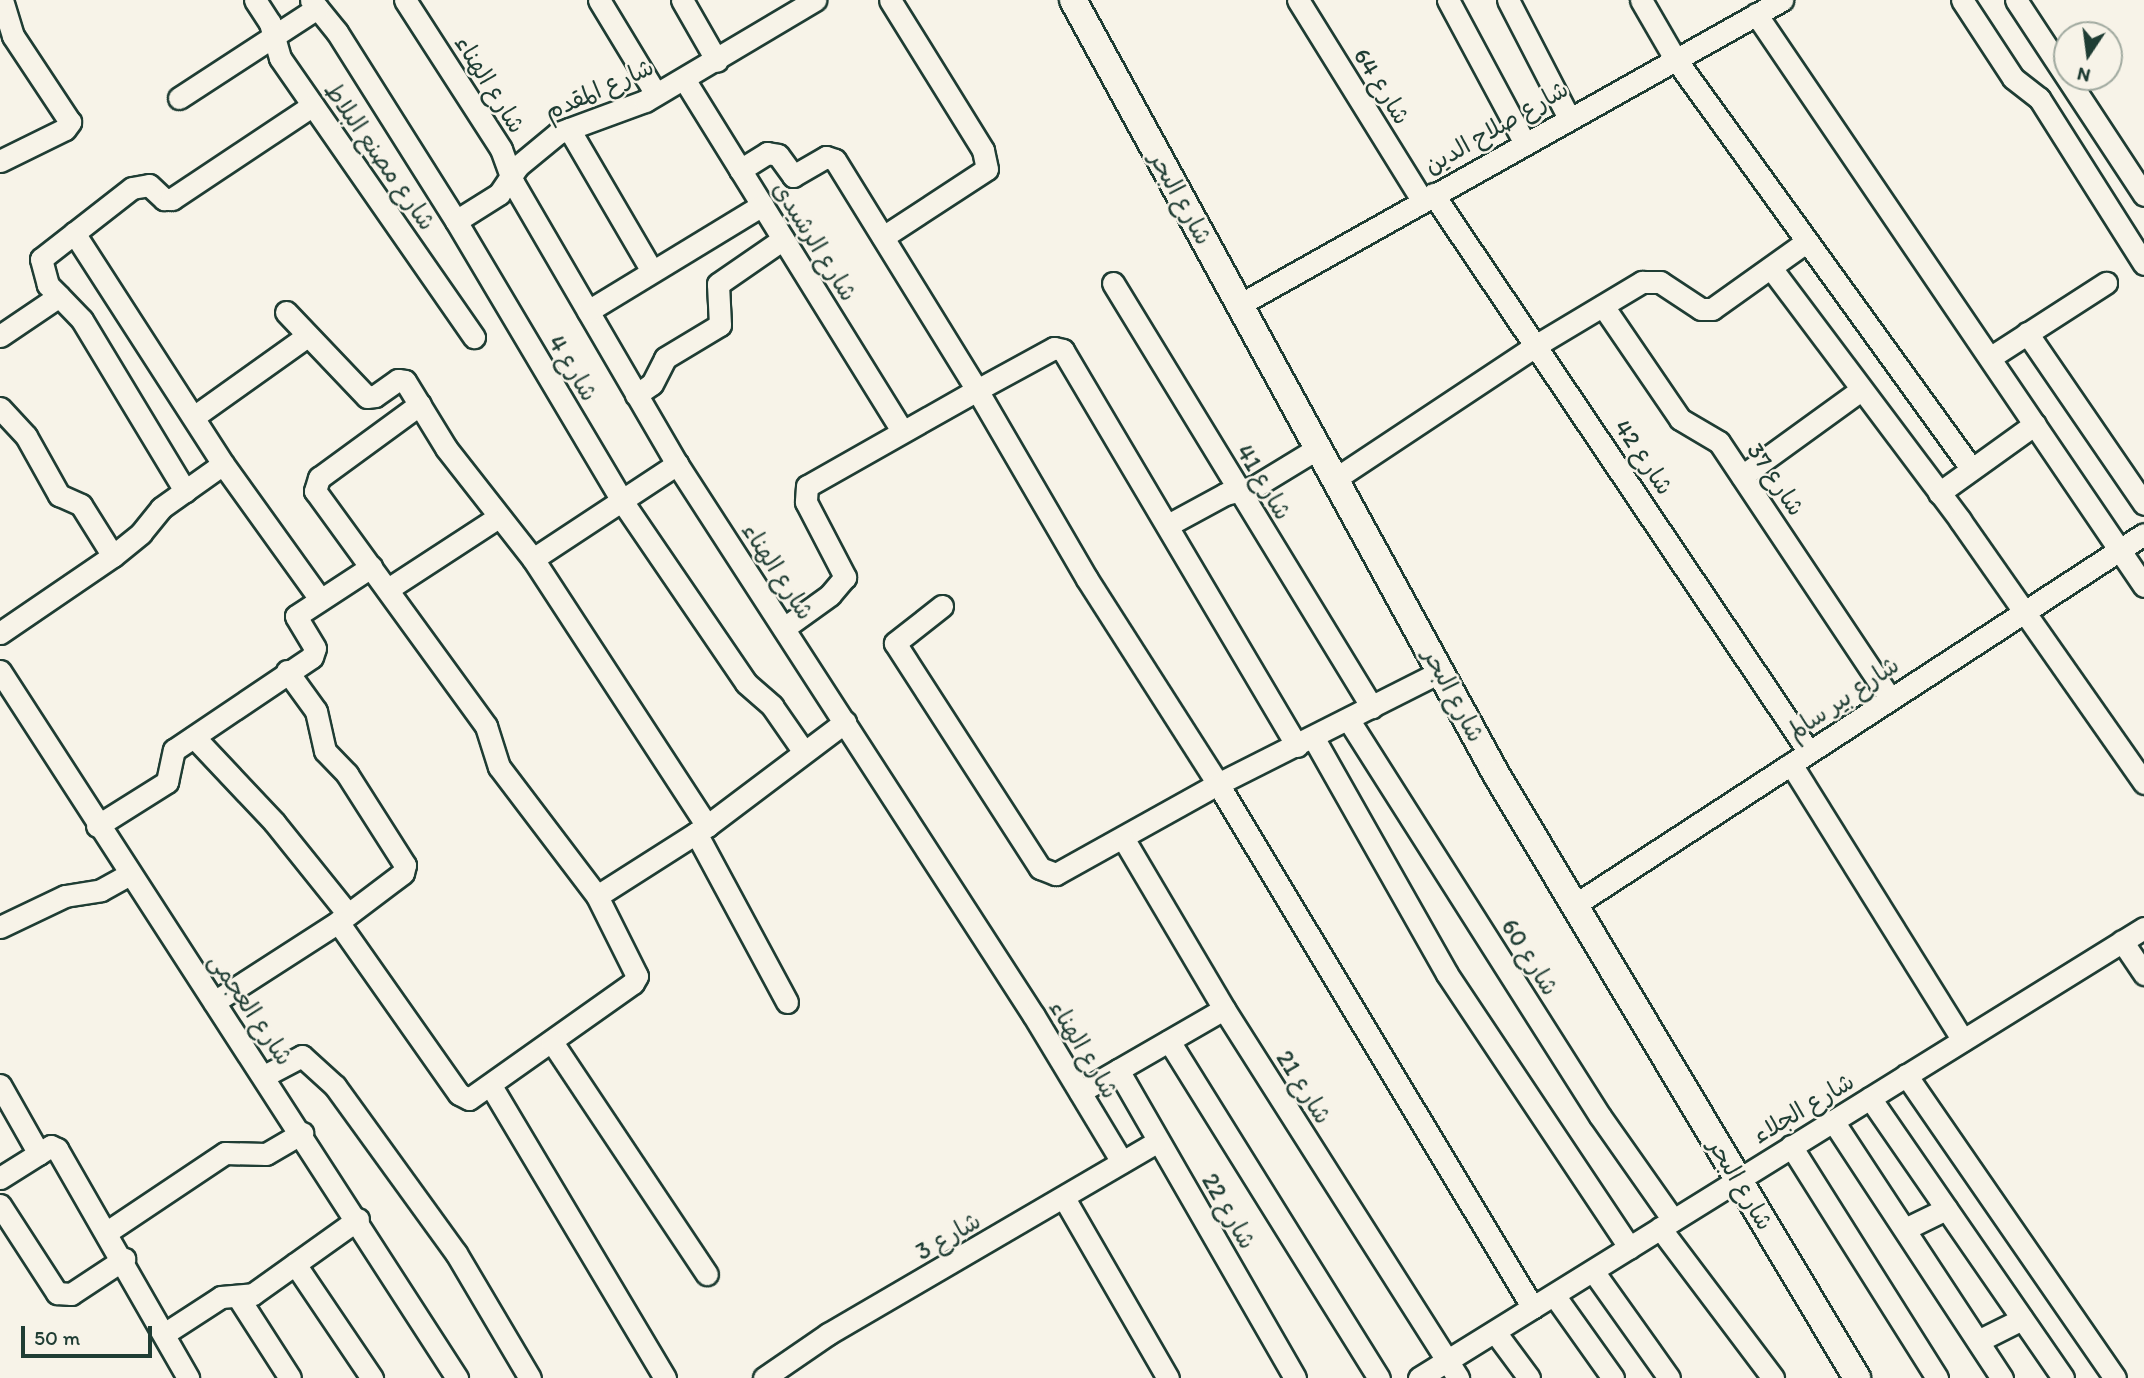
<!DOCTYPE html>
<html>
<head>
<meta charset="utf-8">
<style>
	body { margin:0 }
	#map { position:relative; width:2144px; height:1378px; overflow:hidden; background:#f7f3e8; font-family:Itim,"Playpen Sans Arabic",sans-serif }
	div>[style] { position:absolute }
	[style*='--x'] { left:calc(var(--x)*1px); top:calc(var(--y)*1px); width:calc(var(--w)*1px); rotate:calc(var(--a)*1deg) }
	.roads { filter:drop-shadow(2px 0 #1f3d34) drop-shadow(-2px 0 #1f3d34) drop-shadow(0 2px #1f3d34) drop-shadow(0 -2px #1f3d34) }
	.minor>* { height:21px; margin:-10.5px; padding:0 10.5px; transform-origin:10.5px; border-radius:10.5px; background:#f7f3e8 }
	.tertiary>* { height:26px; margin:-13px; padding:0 13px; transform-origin:13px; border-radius:13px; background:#f7f3e8 }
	span { translate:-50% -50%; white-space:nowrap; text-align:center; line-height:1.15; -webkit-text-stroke:5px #f7f3e8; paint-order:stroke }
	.street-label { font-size:24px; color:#1f3d34 }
	.north { position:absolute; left:2053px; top:21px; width:70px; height:70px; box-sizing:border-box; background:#f7f3e8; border:2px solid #a1aaa0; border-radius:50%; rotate:193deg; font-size:19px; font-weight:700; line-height:28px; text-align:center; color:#1f3d34 }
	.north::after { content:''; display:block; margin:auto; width:24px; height:32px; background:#1f3d34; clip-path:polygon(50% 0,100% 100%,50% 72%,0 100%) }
	.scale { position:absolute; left:21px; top:1326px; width:131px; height:32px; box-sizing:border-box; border:4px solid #1f3d34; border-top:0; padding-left:9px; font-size:21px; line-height:24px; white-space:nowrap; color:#1f3d34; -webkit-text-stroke:5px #f7f3e8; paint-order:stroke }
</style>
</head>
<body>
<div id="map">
	<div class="roads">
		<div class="minor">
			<div style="--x:255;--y:0;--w:27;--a:57"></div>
			<div style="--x:270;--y:23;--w:36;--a:74"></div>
			<div style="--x:280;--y:58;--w:340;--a:55.2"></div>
			<div style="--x:311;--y:0;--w:41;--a:50.9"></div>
			<div style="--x:337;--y:32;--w:223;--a:57.8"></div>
			<div style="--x:456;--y:221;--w:326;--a:59.3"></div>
			<div style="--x:622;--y:501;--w:220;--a:55.7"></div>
			<div style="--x:746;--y:683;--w:35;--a:41"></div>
			<div style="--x:772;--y:706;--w:56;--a:55.2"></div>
			<div style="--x:405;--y:0;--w:177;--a:57.2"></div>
			<div style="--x:501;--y:149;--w:37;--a:70"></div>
			<div style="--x:514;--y:184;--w:324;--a:59.8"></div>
			<div style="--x:677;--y:464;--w:657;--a:57.11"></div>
			<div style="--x:1034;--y:1016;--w:170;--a:58.9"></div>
			<div style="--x:599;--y:0;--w:110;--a:58.8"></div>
			<div style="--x:682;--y:0;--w:70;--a:60.2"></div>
			<div style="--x:1298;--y:0;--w:235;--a:58.2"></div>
			<div style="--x:1448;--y:0;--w:161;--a:61.8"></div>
			<div style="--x:1508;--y:0;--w:131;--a:62.7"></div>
			<div style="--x:1641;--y:0;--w:66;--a:59.9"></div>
			<div style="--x:1674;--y:57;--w:507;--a:54.15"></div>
			<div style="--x:1962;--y:0;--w:93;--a:56.8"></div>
			<div style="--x:2013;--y:78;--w:33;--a:38"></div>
			<div style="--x:2039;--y:98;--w:196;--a:57.7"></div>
			<div style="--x:2016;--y:0;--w:233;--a:56.7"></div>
			<div style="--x:1756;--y:14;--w:691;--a:55.85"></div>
			<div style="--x:684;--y:79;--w:414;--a:58.2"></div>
			<div style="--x:179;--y:98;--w:165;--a:-33.1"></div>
			<div style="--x:569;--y:129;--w:164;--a:59.7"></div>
			<div style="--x:0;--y:161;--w:72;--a:-26.2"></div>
			<div style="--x:65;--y:129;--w:9;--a:-54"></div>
			<div style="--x:70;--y:122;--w:103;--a:-123.5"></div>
			<div style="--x:13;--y:36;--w:38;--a:-107"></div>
			<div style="--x:740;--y:170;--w:32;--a:-32"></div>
			<div style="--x:767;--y:153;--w:11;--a:10"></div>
			<div style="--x:778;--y:155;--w:26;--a:54"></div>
			<div style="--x:793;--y:176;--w:38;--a:-30"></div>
			<div style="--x:826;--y:157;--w:9;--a:18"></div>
			<div style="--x:835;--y:160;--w:270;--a:58.3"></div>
			<div style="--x:977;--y:390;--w:195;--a:150.5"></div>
			<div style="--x:807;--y:486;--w:16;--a:94"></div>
			<div style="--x:806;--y:502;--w:85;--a:62.5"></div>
			<div style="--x:845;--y:577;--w:23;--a:130"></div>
			<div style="--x:830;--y:595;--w:57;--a:144.3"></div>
			<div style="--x:1433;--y:194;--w:673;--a:56.03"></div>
			<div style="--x:456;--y:221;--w:51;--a:-32.1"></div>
			<div style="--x:499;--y:194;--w:34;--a:-56"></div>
			<div style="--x:518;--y:166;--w:52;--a:-39.5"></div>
			<div style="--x:558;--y:133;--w:93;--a:-20.2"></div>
			<div style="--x:645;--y:101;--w:198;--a:-30.7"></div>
			<div style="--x:883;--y:237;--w:124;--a:-33.2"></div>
			<div style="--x:987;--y:169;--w:19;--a:-102"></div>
			<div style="--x:983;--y:150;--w:176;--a:-121.8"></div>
			<div style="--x:1771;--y:268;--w:315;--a:53.1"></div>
			<div style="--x:1960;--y:520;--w:321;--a:55"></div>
			<div style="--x:1113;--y:283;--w:497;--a:58.6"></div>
			<div style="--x:59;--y:296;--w:33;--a:46"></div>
			<div style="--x:82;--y:320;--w:200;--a:58.9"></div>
			<div style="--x:1239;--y:305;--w:623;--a:-29.32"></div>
			<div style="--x:1603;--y:306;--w:137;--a:55.7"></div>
			<div style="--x:1680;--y:419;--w:45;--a:30.5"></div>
			<div style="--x:1719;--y:442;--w:308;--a:56.3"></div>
			<div style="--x:588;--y:311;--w:204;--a:-31.3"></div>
			<div style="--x:286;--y:312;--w:117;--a:46.4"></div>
			<div style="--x:367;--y:397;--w:8;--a:-7"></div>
			<div style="--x:375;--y:396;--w:28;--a:-35"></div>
			<div style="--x:398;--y:380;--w:7;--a:8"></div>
			<div style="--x:405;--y:381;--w:79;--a:58.5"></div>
			<div style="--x:446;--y:448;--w:141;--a:51.9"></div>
			<div style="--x:533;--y:559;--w:319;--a:56.9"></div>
			<div style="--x:707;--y:826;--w:130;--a:147.5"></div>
			<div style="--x:2027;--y:333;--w:207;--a:55.6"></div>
			<div style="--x:0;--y:336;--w:71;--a:-34.1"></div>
			<div style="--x:59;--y:296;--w:16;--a:-135"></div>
			<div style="--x:48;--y:285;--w:27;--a:-105"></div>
			<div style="--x:41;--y:259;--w:115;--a:-38"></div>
			<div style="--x:132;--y:188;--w:17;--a:-10"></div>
			<div style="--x:149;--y:185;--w:21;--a:43"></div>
			<div style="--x:164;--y:199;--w:8;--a:0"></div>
			<div style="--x:172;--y:199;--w:169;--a:-33.7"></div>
			<div style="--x:1991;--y:357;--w:137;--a:-32.8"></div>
			<div style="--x:636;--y:395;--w:19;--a:-35"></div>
			<div style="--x:652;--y:384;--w:29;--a:-63"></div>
			<div style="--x:665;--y:358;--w:64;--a:-31"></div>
			<div style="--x:720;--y:325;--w:41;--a:-92.8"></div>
			<div style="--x:718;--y:284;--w:79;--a:-34.7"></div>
			<div style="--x:0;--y:408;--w:38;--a:47"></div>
			<div style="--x:26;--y:436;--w:68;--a:60.8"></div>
			<div style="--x:59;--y:495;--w:24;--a:24"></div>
			<div style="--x:81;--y:505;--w:60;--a:57.9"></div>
			<div style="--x:195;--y:416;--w:138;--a:-35.5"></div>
			<div style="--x:223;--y:464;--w:166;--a:54.3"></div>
			<div style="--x:1742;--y:476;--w:147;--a:-35.9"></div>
			<div style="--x:1335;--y:479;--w:240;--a:-33.6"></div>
			<div style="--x:1535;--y:346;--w:125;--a:-30.9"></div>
			<div style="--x:1642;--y:282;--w:18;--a:0"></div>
			<div style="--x:1660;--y:282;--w:49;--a:33.4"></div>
			<div style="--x:1701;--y:309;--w:11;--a:0"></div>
			<div style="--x:1712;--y:309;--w:115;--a:-35.5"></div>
			<div style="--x:1939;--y:493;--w:118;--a:-35.7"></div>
			<div style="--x:1168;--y:525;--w:65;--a:-28.5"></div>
			<div style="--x:1225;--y:494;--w:30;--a:-14"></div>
			<div style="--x:1254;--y:487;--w:75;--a:-31.4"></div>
			<div style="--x:533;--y:559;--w:173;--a:-33.4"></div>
			<div style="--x:388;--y:589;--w:130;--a:-33.1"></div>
			<div style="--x:942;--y:606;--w:60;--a:141.8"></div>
			<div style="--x:895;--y:643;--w:268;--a:57.2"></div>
			<div style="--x:1040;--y:868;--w:17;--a:21"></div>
			<div style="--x:1056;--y:874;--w:185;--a:-29.1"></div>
			<div style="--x:1218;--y:784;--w:251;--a:-26.8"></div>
			<div style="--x:0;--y:633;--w:137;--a:-34.3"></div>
			<div style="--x:113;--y:556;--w:36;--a:-39"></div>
			<div style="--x:141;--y:533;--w:32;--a:-51"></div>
			<div style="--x:161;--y:508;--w:76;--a:-35.4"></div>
			<div style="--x:223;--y:464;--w:275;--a:-122.8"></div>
			<div style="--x:0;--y:671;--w:842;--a:57.12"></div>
			<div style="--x:287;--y:671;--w:49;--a:54.1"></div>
			<div style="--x:316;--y:711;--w:41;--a:77.3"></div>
			<div style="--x:325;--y:751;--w:32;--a:46"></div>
			<div style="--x:347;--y:774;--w:108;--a:57.5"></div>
			<div style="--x:405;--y:865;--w:8;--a:104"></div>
			<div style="--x:403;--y:873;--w:81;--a:143"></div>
			<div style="--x:1348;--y:719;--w:470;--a:57.6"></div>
			<div style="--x:1600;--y:1116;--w:127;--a:54.9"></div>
			<div style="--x:194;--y:737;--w:117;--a:46.7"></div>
			<div style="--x:274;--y:822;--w:118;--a:51.2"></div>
			<div style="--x:1313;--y:737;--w:272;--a:60.5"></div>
			<div style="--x:1447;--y:974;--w:329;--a:56.3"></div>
			<div style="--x:1297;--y:746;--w:460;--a:-120.6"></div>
			<div style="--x:1063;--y:350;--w:9;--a:-167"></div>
			<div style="--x:1054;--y:348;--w:88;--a:151.4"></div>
			<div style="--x:977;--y:390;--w:219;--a:59.8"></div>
			<div style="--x:1087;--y:579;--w:243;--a:57.4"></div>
			<div style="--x:1218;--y:784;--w:611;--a:58.99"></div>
			<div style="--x:1791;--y:764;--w:325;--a:58.1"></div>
			<div style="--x:97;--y:826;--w:83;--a:-32.2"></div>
			<div style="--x:167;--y:782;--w:33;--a:-78"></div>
			<div style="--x:174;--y:750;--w:166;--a:-34"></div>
			<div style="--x:312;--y:657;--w:9;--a:-72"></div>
			<div style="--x:315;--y:648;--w:37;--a:-121"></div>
			<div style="--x:296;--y:616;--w:90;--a:-33.2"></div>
			<div style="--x:707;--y:826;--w:173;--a:-37"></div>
			<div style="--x:696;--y:833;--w:192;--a:61.7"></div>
			<div style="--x:1123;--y:838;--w:199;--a:59.4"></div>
			<div style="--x:1224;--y:1009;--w:437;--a:57.6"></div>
			<div style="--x:1573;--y:906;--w:681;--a:-33.08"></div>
			<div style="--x:0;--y:927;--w:72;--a:-25.5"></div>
			<div style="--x:65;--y:896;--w:36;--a:-9"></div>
			<div style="--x:101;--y:890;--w:31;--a:-29"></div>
			<div style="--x:2122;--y:941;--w:40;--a:56"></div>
			<div style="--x:214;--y:1002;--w:148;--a:-32.8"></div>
			<div style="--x:338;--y:922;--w:210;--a:54.9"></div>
			<div style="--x:459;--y:1094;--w:11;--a:27"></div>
			<div style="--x:469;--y:1099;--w:201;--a:-35.3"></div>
			<div style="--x:633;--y:983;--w:8;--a:-60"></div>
			<div style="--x:637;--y:976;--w:89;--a:-116.6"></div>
			<div style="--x:597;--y:896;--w:162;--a:-127.2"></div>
			<div style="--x:499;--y:767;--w:43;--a:-107.6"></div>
			<div style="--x:486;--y:726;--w:291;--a:-126"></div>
			<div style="--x:315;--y:491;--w:14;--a:-73"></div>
			<div style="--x:319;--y:478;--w:125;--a:-36.2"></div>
			<div style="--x:1169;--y:1041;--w:397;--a:58.1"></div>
			<div style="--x:552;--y:1042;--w:279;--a:56.3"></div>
			<div style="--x:1118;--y:1070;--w:355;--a:60.1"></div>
			<div style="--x:1906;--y:1075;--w:368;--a:55.4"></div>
			<div style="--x:264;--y:1076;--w:43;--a:-27.8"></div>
			<div style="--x:302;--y:1056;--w:45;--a:42.3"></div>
			<div style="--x:335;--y:1086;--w:206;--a:54.1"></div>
			<div style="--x:456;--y:1253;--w:145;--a:59.4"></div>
			<div style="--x:0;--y:1085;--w:79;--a:60.5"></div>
			<div style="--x:491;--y:1086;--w:340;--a:59.2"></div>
			<div style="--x:1080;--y:1092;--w:166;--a:-30"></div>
			<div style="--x:1870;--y:1098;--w:340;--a:55.4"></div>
			<div style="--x:1833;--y:1121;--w:308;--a:56.7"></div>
			<div style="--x:1791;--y:1146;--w:274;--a:57.8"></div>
			<div style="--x:0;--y:1178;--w:60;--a:-32.1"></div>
			<div style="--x:51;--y:1146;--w:7;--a:27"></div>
			<div style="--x:57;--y:1149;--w:264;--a:60.2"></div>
			<div style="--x:1064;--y:1198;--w:208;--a:60"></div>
			<div style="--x:0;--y:1205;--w:105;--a:57.1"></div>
			<div style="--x:57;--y:1293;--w:14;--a:4"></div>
			<div style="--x:71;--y:1294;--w:64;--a:-33.4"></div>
			<div style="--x:1660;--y:1228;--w:188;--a:53"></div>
			<div style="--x:1905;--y:1229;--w:46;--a:-26"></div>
			<div style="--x:107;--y:1232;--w:142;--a:-33.8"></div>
			<div style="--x:225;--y:1153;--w:41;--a:1.4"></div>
			<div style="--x:266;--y:1154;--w:42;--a:-30.3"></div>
			<div style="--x:295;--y:1264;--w:138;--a:56"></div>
			<div style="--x:1593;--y:1271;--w:131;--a:54.6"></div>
			<div style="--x:1554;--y:1295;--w:102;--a:54.6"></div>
			<div style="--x:238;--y:1297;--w:96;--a:57.3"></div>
			<div style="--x:1495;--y:1332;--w:57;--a:53.5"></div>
			<div style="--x:164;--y:1334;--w:68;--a:-33"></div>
			<div style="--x:221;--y:1297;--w:32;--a:-5"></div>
			<div style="--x:253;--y:1294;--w:129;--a:-35.5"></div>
			<div style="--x:1978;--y:1341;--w:49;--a:-26.6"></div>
			<div style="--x:764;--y:1378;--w:78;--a:-34.5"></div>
			<div style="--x:828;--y:1334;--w:382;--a:-30.3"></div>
			<div style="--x:1419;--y:1378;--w:853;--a:-31.83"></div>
		</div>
		<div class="tertiary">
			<div style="--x:1073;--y:0;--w:882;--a:61.34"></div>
			<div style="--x:1496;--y:774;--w:704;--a:59.13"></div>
		</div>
	</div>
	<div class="street-label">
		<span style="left:490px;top:84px;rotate:58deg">شارع الهناء</span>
		<span style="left:1382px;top:86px;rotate:58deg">شارع 64</span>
		<span style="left:599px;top:89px;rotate:-24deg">شارع المقدم</span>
		<span style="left:1496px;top:127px;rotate:-30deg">شارع صلاح الدين</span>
		<span style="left:380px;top:156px;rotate:55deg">شارع مصنع البلاط</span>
		<span style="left:1181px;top:198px;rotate:61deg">شارع البحر</span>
		<span style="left:815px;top:241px;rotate:58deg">شارع الرشيدى</span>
		<span style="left:573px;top:368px;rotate:59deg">شارع 4</span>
		<span style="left:1644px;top:457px;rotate:56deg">شارع 42</span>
		<span style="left:1776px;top:479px;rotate:56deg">شارع 37</span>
		<span style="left:1264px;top:482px;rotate:59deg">شارع 41</span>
		<span style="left:778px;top:571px;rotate:57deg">شارع الهناء</span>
		<span style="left:1454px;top:695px;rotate:62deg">شارع البحر</span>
		<span style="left:1843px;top:698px;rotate:-34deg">شارع بير سالم</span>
		<span style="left:1530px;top:957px;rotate:58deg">شارع 60</span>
		<span style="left:251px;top:1009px;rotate:56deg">شارع العجمى</span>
		<span style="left:1084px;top:1049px;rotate:59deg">شارع الهناء</span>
		<span style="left:1304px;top:1087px;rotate:58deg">شارع 21</span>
		<span style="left:1803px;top:1108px;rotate:-31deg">شارع الجلاء</span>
		<span style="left:1741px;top:1184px;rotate:59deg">شارع البحر</span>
		<span style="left:1229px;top:1211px;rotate:60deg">شارع 22</span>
		<span style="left:948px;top:1236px;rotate:-30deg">شارع 3</span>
	</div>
	<div class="north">N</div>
	<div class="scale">50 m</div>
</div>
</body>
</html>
